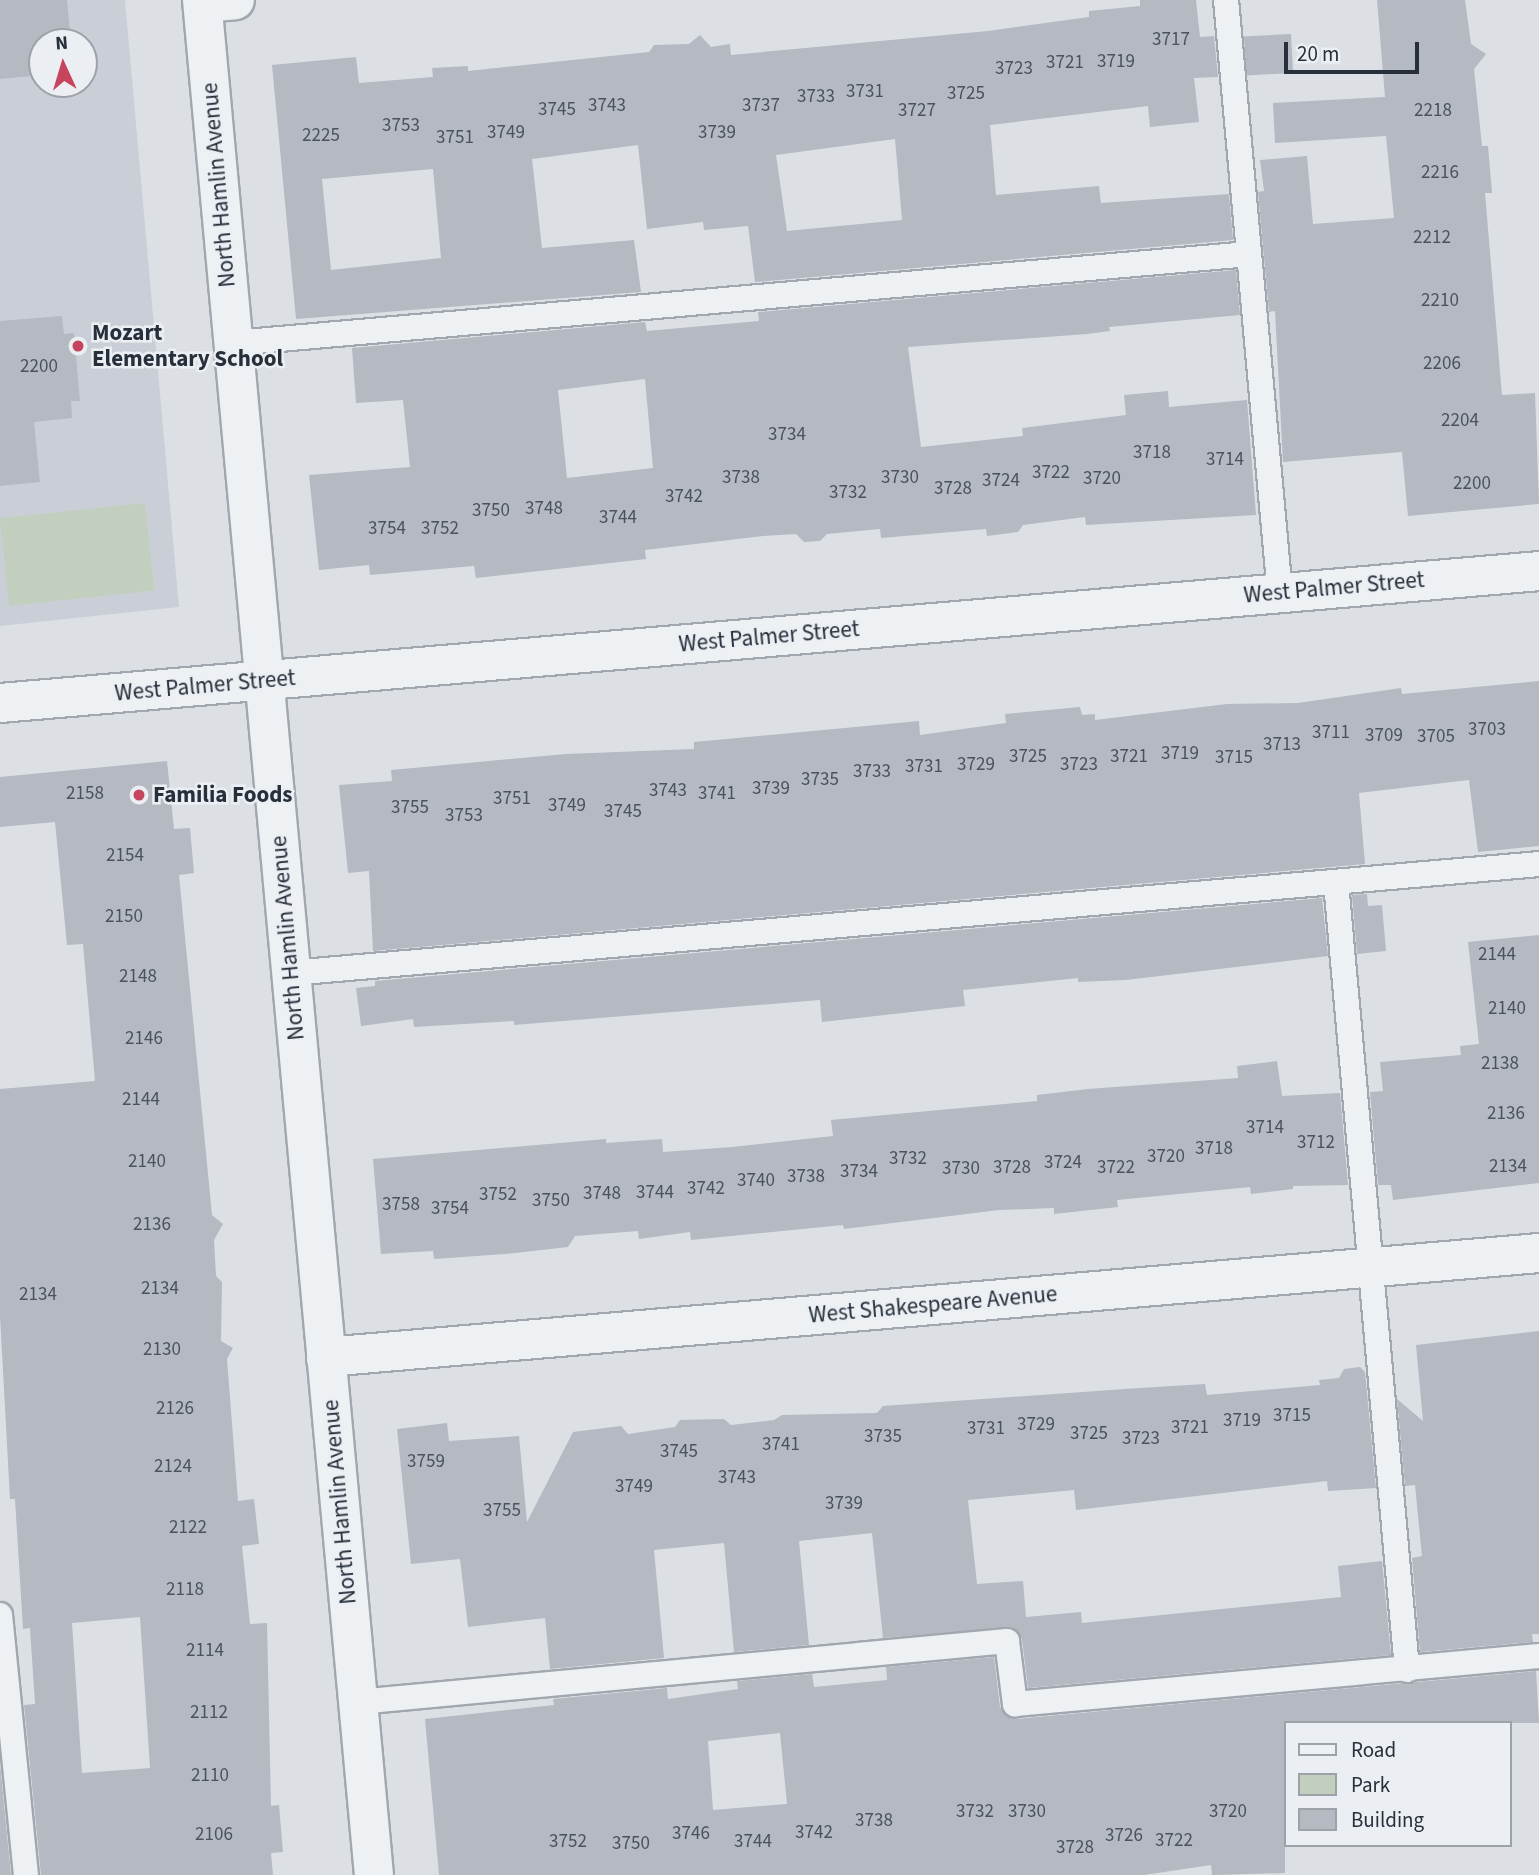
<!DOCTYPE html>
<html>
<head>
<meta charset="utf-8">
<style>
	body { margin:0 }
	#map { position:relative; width:1539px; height:1875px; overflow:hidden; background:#dce0e5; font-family:"Source Sans 3",sans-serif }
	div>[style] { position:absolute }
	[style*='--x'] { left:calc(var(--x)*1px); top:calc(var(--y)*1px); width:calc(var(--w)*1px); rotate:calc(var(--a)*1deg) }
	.built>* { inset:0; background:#cacfd7 }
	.green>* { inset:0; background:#c2cfbe; transform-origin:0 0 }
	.building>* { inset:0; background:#b4b9c2; transform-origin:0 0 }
	.roads { filter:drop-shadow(2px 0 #a2a7af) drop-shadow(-2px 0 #a2a7af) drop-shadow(0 2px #a2a7af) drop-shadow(0 -2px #a2a7af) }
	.service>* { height:24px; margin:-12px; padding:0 12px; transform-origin:12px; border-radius:12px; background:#eef1f4 }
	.minor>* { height:38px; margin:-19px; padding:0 19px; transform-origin:19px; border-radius:19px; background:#eef1f4 }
	.dots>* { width:19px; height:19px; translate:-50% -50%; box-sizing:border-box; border:4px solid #ebeff3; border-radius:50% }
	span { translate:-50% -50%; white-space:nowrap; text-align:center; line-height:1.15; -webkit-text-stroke:5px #ebeff3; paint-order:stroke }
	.number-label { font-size:19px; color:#4a525d }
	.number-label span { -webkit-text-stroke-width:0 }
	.street-label { font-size:23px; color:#272f3b }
	.poi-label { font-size:23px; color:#272f3b; font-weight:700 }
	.left { translate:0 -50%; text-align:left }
	.legend { position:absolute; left:1284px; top:1721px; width:228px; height:126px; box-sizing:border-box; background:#ebeff3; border:2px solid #9da2a9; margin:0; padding:9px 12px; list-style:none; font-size:21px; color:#272f3b }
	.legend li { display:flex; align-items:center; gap:14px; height:35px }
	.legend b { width:35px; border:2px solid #9da2a9 }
	.north { position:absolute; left:28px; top:28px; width:70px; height:70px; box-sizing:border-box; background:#ebeff3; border:2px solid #9da2a9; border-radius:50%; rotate:356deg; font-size:19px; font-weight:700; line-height:28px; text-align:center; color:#272f3b }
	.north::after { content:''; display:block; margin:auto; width:24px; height:32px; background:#c6455d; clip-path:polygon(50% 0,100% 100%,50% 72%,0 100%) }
	.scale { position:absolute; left:1284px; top:42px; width:135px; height:32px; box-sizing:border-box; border:4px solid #272f3b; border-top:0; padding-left:9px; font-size:21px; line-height:24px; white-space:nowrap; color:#272f3b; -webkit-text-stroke:5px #ebeff3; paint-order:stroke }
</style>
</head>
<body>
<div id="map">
	<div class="built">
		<div style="clip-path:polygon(evenodd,0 0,125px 0,179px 607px,0 626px,0 0,42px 42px,84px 42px,84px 84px,42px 84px,42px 42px)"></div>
	</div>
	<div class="green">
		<div style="left:145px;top:503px;width:88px;height:146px;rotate:84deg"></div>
	</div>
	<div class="building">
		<div style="clip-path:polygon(0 0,67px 0,71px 42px,42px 42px,42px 75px,0 79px)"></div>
		<div style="clip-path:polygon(evenodd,1140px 0,1196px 0,1200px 37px,1214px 36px,1218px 77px,1194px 78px,1199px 122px,1150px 127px,1148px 106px,990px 125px,996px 195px,1099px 186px,1101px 203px,1229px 194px,1233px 240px,755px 282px,748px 226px,704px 230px,703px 222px,647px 229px,638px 145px,532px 159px,542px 248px,634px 240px,641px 292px,296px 319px,272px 65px,356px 57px,359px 83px,433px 77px,432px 68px,468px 66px,468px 71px,649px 52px,654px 45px,689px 44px,700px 35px,711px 47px,730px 44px,731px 55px,988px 31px,1089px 17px,1089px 11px,1140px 6px,1140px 0,895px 139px,902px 220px,787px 231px,776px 155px,895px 139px,1140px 0,433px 169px,441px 258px,331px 270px,322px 179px,433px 169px)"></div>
		<div style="clip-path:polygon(1377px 0,1465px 0,1471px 44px,1486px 54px,1474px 69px,1482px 146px,1488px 146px,1492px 193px,1485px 193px,1502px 395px,1535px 393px,1539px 504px,1408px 516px,1402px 452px,1283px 462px,1275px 311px,1269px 312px,1258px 192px,1264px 191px,1260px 160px,1307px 156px,1313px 224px,1394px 218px,1386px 136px,1275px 143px,1273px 103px,1385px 97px)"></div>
		<div style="left:1291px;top:34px;width:39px;height:47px;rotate:87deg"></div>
		<div style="clip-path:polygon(evenodd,1236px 270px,1240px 315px,1109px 327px,1110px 331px,1087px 334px,908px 347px,921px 447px,1023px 436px,1022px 428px,1126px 415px,1124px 395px,1168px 391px,1169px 407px,1247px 400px,1256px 515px,1086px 525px,1085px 517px,1023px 525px,1018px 532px,987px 536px,986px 529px,881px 538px,880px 529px,827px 534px,820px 541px,804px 542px,796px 534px,763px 536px,645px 550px,646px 559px,476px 578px,474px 566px,370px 575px,369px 565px,319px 570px,309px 475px,410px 467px,403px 400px,356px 403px,352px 348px,645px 322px,647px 331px,759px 321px,758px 312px,1236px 270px,645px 379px,653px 468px,567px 478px,558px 390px,645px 379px)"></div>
		<div style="clip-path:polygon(62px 316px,64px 334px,74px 333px,80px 401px,71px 401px,72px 418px,34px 422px,40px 482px,0 486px,0 321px)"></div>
		<div style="clip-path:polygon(1539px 681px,1539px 846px,1478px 852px,1469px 780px,1359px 793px,1365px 864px,373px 951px,369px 871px,348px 873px,339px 785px,392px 781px,391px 770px,566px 754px,694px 749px,694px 742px,919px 721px,920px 735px,1006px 723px,1005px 714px,1080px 707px,1082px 715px,1095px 714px,1095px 720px,1227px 704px,1298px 703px,1401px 688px,1402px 694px)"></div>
		<div style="clip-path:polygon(evenodd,167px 761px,174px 829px,190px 828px,194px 873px,179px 875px,212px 1215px,223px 1224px,214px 1240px,216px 1276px,222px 1282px,221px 1341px,233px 1348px,227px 1359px,238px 1501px,254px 1499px,259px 1544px,242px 1546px,250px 1624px,267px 1623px,271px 1806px,279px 1805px,283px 1852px,271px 1853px,273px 1875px,41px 1875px,24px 1705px,35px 1704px,30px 1628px,23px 1629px,15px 1499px,10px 1499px,0 1316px,0 1089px,95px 1081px,83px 944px,67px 945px,55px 822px,0 827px,0 777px,167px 761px,140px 1617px,150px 1768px,82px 1773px,72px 1623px,140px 1617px)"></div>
		<div style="clip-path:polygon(1367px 894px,1368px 906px,1382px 905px,1386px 951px,1357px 954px,1352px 895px)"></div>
		<div style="clip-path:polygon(1322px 898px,1328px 956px,1126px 980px,1078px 982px,1078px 978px,963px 990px,965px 1006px,822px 1022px,820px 1000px,514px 1025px,514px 1021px,414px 1027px,413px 1019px,361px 1026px,356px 988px,375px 986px,375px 981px)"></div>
		<div style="clip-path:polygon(1539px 935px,1539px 1183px,1393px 1200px,1391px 1185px,1378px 1185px,1370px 1092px,1383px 1091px,1380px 1062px,1461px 1055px,1460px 1046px,1479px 1044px,1468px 942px)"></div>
		<div style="clip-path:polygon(1277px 1061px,1282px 1096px,1340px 1093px,1348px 1185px,1293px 1186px,1293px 1189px,1251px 1194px,1250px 1187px,1117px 1200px,1118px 1207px,1054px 1214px,1054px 1208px,999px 1210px,844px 1229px,843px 1225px,691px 1240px,690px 1232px,639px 1239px,638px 1231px,575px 1236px,568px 1247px,505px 1254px,434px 1259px,433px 1251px,381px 1254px,373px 1159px,606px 1139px,606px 1143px,662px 1139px,663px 1152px,732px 1147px,833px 1136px,831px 1120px,1037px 1101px,1037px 1095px,1088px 1089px,1238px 1078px,1237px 1066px)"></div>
		<div style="clip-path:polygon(1539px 1331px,1539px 1634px,1532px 1634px,1533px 1642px,1420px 1652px,1412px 1558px,1422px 1556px,1415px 1485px,1405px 1486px,1397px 1399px,1423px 1421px,1416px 1345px)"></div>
		<div style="clip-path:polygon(1360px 1367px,1365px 1372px,1376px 1488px,1328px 1491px,1327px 1481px,1076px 1510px,1074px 1490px,968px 1500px,977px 1584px,1023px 1581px,1026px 1617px,1081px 1612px,1082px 1623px,1341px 1597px,1338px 1566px,1382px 1561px,1391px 1655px,1028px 1688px,1022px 1639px,1012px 1627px,883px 1638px,872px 1533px,799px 1541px,809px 1645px,734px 1652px,724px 1543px,654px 1550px,664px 1658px,550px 1669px,545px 1618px,468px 1627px,460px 1559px,411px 1564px,397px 1429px,447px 1423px,449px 1441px,519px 1436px,527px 1522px,573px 1432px,621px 1426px,628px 1434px,675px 1427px,680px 1420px,724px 1419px,731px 1425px,774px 1420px,782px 1415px,877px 1413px,883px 1406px,1139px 1388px,1205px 1384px,1207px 1395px,1320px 1385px,1319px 1380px,1339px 1378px,1344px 1369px)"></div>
		<div style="clip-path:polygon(evenodd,994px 1657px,1000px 1707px,1016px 1719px,1536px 1671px,1539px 1723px,1285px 1723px,1285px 1873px,1212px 1875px,1211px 1865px,1144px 1875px,439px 1875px,425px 1719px,554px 1705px,553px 1699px,667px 1688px,668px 1699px,738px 1689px,737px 1681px,812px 1674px,814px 1687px,887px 1680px,886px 1667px,994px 1657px,780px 1733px,787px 1804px,713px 1810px,708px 1741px,780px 1733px)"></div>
		<div style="clip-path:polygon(0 1764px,11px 1875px,0 1875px)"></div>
	</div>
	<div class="roads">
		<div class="service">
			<div style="--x:1226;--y:0;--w:595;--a:84.8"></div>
			<div style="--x:234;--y:343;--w:1019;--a:-5.01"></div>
			<div style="--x:1336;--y:883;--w:790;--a:84.84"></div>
			<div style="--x:291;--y:973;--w:1253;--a:-4.99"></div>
			<div style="--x:0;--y:1615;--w:261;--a:84.3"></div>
			<div style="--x:358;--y:1702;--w:652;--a:-5.37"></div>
			<div style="--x:1007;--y:1641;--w:64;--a:82.8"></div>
			<div style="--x:1015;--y:1704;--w:526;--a:-5.23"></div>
		</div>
		<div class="minor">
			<div style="--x:202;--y:0;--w:1883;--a:84.76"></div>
			<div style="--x:203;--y:3;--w:32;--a:-5"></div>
			<div style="--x:0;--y:703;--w:1545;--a:-4.9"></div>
			<div style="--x:326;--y:1357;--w:1217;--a:-4.9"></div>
		</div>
	</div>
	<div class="dots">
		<div style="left:78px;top:346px;background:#c6455d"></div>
		<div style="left:139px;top:795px;background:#c6455d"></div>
	</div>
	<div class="number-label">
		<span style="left:1171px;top:40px">3717</span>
		<span style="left:1116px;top:62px">3719</span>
		<span style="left:1065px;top:63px">3721</span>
		<span style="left:1014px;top:69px">3723</span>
		<span style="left:865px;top:92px">3731</span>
		<span style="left:966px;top:94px">3725</span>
		<span style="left:816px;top:97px">3733</span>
		<span style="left:607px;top:106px">3743</span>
		<span style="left:761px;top:106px">3737</span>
		<span style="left:557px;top:110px">3745</span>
		<span style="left:917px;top:111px">3727</span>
		<span style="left:1433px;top:111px">2218</span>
		<span style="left:401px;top:126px">3753</span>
		<span style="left:506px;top:133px">3749</span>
		<span style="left:717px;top:133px">3739</span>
		<span style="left:321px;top:136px">2225</span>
		<span style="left:455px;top:138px">3751</span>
		<span style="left:1440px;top:173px">2216</span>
		<span style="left:1432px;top:238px">2212</span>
		<span style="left:1440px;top:301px">2210</span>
		<span style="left:1442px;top:364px">2206</span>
		<span style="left:39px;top:367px">2200</span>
		<span style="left:1460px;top:421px">2204</span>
		<span style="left:787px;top:435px">3734</span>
		<span style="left:1152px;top:453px">3718</span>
		<span style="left:1225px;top:460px">3714</span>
		<span style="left:1051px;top:473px">3722</span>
		<span style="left:741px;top:478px">3738</span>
		<span style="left:900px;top:478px">3730</span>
		<span style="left:1102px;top:479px">3720</span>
		<span style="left:1001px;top:481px">3724</span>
		<span style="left:1472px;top:484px">2200</span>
		<span style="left:953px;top:489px">3728</span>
		<span style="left:848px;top:493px">3732</span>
		<span style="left:684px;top:497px">3742</span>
		<span style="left:544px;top:509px">3748</span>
		<span style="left:491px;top:511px">3750</span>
		<span style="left:618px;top:518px">3744</span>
		<span style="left:387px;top:529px">3754</span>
		<span style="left:440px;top:529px">3752</span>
		<span style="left:1487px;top:730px">3703</span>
		<span style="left:1331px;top:733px">3711</span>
		<span style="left:1384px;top:736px">3709</span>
		<span style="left:1436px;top:737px">3705</span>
		<span style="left:1282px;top:745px">3713</span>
		<span style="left:1180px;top:754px">3719</span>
		<span style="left:1028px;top:757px">3725</span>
		<span style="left:1129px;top:757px">3721</span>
		<span style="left:1234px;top:758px">3715</span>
		<span style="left:976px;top:765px">3729</span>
		<span style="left:1079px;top:765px">3723</span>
		<span style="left:924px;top:767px">3731</span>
		<span style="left:872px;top:772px">3733</span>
		<span style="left:820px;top:780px">3735</span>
		<span style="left:771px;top:789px">3739</span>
		<span style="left:668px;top:791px">3743</span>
		<span style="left:85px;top:794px">2158</span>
		<span style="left:717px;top:794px">3741</span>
		<span style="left:512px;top:799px">3751</span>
		<span style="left:567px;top:806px">3749</span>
		<span style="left:410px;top:808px">3755</span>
		<span style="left:623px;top:812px">3745</span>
		<span style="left:464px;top:816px">3753</span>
		<span style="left:125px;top:856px">2154</span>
		<span style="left:124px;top:917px">2150</span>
		<span style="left:1497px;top:955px">2144</span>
		<span style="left:138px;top:977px">2148</span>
		<span style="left:1507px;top:1009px">2140</span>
		<span style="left:144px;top:1039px">2146</span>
		<span style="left:1500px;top:1064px">2138</span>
		<span style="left:141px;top:1100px">2144</span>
		<span style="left:1506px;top:1114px">2136</span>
		<span style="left:1265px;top:1128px">3714</span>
		<span style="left:1316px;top:1143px">3712</span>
		<span style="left:1214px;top:1149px">3718</span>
		<span style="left:1166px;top:1157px">3720</span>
		<span style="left:908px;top:1159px">3732</span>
		<span style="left:147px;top:1162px">2140</span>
		<span style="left:1063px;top:1163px">3724</span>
		<span style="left:1508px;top:1167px">2134</span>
		<span style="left:1012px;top:1168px">3728</span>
		<span style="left:1116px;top:1168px">3722</span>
		<span style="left:961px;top:1169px">3730</span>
		<span style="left:859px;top:1172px">3734</span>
		<span style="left:806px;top:1177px">3738</span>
		<span style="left:756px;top:1181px">3740</span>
		<span style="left:706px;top:1189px">3742</span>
		<span style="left:655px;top:1193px">3744</span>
		<span style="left:602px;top:1194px">3748</span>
		<span style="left:498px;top:1195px">3752</span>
		<span style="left:551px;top:1201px">3750</span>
		<span style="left:401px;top:1205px">3758</span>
		<span style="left:450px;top:1209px">3754</span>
		<span style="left:152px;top:1225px">2136</span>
		<span style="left:160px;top:1289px">2134</span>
		<span style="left:38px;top:1295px">2134</span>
		<span style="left:162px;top:1350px">2130</span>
		<span style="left:175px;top:1409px">2126</span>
		<span style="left:1292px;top:1416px">3715</span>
		<span style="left:1242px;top:1421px">3719</span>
		<span style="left:1036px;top:1425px">3729</span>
		<span style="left:1190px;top:1428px">3721</span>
		<span style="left:986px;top:1429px">3731</span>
		<span style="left:1089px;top:1434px">3725</span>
		<span style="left:883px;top:1437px">3735</span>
		<span style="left:1141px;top:1439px">3723</span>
		<span style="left:781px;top:1445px">3741</span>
		<span style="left:679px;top:1452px">3745</span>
		<span style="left:426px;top:1462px">3759</span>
		<span style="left:173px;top:1467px">2124</span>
		<span style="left:737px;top:1478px">3743</span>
		<span style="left:634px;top:1487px">3749</span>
		<span style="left:844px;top:1504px">3739</span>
		<span style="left:502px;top:1511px">3755</span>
		<span style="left:188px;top:1528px">2122</span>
		<span style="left:185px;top:1590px">2118</span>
		<span style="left:205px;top:1651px">2114</span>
		<span style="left:209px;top:1713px">2112</span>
		<span style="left:210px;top:1776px">2110</span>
		<span style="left:975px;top:1812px">3732</span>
		<span style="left:1027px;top:1812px">3730</span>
		<span style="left:1228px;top:1812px">3720</span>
		<span style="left:874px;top:1821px">3738</span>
		<span style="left:814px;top:1833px">3742</span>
		<span style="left:691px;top:1834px">3746</span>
		<span style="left:214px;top:1835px">2106</span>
		<span style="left:1124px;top:1836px">3726</span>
		<span style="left:1174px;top:1841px">3722</span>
		<span style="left:568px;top:1842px">3752</span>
		<span style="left:753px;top:1842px">3744</span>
		<span style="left:631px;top:1844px">3750</span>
		<span style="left:1075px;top:1848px">3728</span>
	</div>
	<div class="street-label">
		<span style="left:219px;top:185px;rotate:-95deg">North Hamlin Avenue</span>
		<span style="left:1334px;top:588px;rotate:-5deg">West Palmer Street</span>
		<span style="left:769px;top:637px;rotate:-5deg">West Palmer Street</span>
		<span style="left:205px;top:686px;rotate:-5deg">West Palmer Street</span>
		<span style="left:288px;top:938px;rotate:-95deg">North Hamlin Avenue</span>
		<span style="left:933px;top:1305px;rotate:-5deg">West Shakespeare Avenue</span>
		<span style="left:340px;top:1502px;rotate:-95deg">North Hamlin Avenue</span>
	</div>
	<div class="poi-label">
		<span class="left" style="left:92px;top:346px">Mozart<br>Elementary School</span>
		<span class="left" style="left:153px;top:795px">Familia Foods</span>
	</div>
	<ul class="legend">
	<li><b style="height:9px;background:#eef1f4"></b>Road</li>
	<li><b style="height:19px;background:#c2cfbe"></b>Park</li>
	<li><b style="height:19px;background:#b4b9c2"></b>Building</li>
	</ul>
	<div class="north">N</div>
	<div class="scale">20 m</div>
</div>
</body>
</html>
